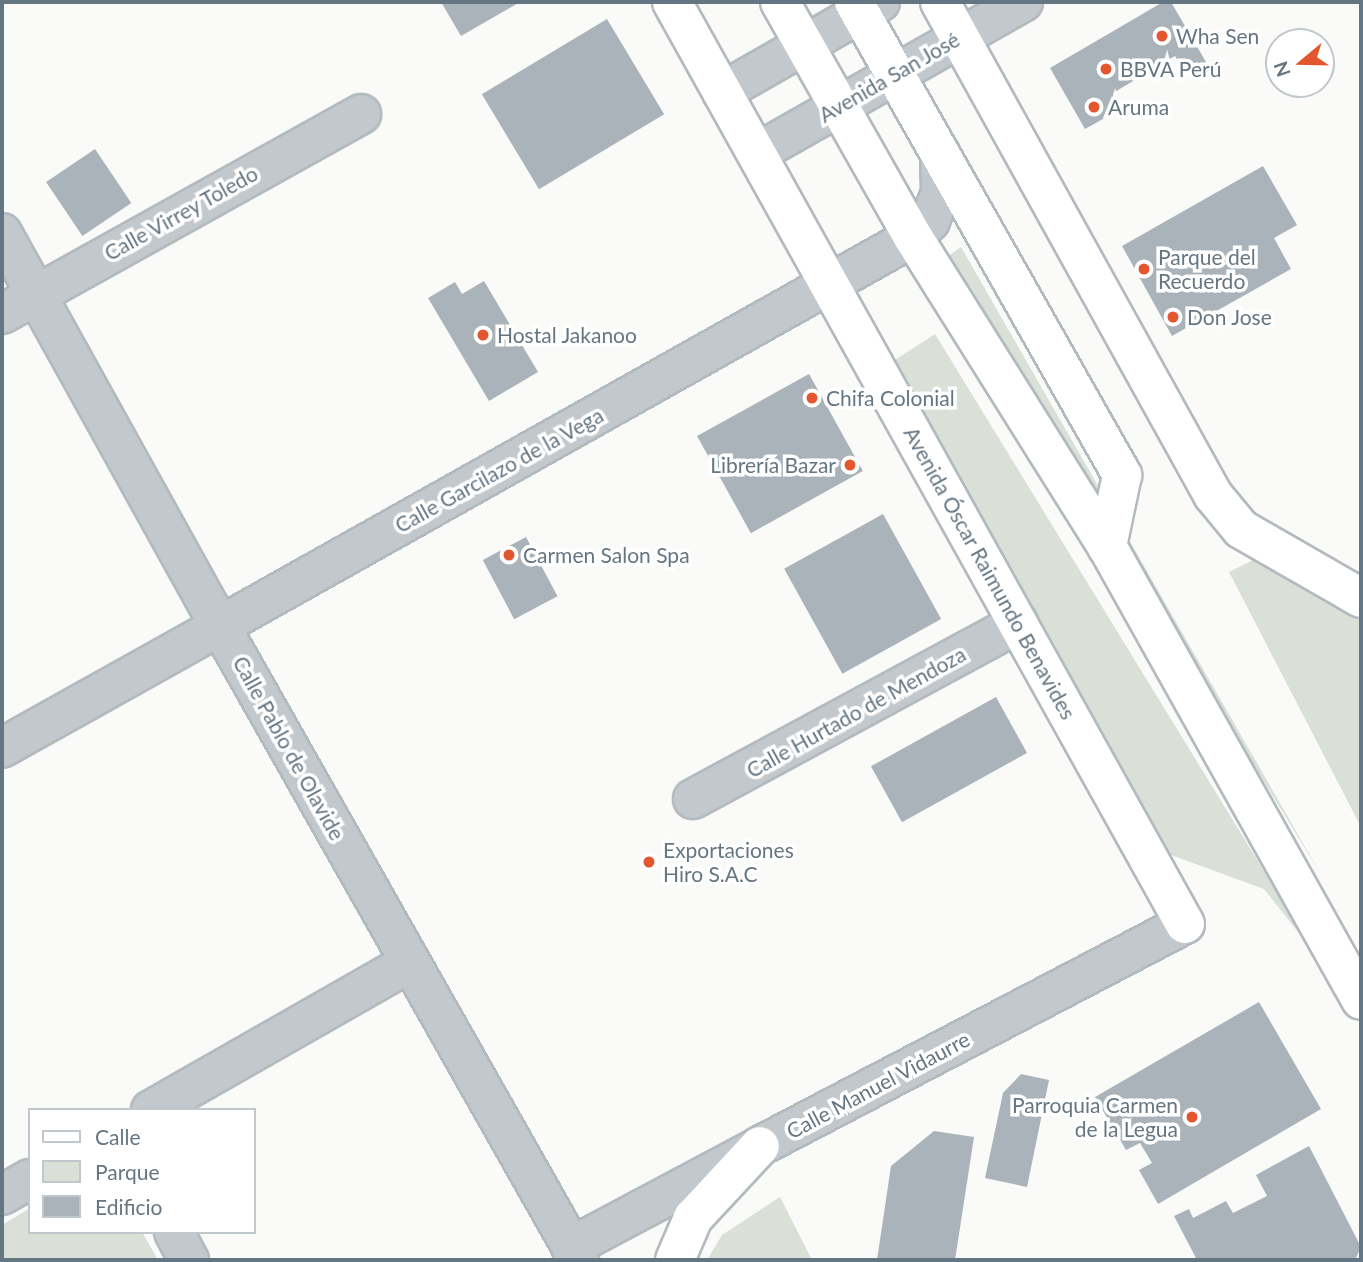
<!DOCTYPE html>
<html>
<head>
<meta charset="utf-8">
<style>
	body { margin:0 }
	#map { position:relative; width:1363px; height:1262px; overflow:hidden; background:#fafaf8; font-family:Lato,sans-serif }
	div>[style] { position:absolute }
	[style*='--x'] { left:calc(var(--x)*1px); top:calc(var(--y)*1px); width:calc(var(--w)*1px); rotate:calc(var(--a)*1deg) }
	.green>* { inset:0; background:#dadfd7 }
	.building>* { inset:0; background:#aab3b9; transform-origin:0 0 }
	.roads { filter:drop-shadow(2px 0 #b3babf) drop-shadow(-2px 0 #b3babf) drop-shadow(0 2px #b3babf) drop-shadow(0 -2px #b3babf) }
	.minor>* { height:38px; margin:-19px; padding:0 19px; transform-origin:19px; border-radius:19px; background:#c3c8cc }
	.tertiary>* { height:38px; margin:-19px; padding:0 19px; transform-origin:19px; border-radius:19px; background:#c3c8cc }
	.secondary>* { height:38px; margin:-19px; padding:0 19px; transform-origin:19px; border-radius:19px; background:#fff }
	.primary>* { height:38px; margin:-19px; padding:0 19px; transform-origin:19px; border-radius:19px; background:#fff }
	.dots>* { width:19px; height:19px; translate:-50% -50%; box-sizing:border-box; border:4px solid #fff; border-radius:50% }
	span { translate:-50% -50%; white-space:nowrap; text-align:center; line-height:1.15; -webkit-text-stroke:7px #fff; paint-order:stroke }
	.poi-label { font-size:21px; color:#657683 }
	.left { translate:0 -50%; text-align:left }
	.right { translate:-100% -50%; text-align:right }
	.street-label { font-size:21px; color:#657683 }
	.frame { position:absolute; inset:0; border:4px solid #657683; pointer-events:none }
	.legend { position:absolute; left:28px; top:1108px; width:228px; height:126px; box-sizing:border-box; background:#fff; border:2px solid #c1c8cd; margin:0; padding:9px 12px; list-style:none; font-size:21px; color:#657683 }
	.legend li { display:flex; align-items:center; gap:14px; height:35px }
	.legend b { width:35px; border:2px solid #c1c8cd }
	.north { position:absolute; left:1265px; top:28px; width:70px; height:70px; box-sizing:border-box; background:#fff; border:2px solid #c1c8cd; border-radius:50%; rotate:251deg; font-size:19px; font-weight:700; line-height:28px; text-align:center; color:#657683 }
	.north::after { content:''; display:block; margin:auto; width:24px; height:32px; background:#e4572e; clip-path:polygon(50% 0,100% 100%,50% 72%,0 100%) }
</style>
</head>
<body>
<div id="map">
	<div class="green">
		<div style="clip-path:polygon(961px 247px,1320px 873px,944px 259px)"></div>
		<div style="clip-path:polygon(935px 334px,1313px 951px,1264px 889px,1160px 851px,895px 360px)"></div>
		<div style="clip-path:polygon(1257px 558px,1361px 619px,1361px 827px,1229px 572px)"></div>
		<div style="clip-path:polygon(780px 1197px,812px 1260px,707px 1260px,722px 1235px)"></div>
		<div style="clip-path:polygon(30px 1208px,30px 1232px,142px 1232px,158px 1260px,2px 1260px,2px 1225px)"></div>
	</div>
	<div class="building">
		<div style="clip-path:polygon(441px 2px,520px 2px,461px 36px)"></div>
		<div style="clip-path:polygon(1163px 2px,1171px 2px,1206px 62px,1186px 74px,1175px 56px,1113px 93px,1121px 109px,1085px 129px,1050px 68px)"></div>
		<div style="left:607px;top:19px;width:111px;height:146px;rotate:59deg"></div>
		<div style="left:95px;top:149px;width:65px;height:59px;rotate:56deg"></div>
		<div style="clip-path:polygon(1263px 166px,1297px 225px,1274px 238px,1291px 269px,1172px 336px,1122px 246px)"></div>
		<div style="clip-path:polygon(484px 281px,538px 372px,489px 401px,428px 298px,455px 282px,462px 294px)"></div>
		<div style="left:809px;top:374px;width:111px;height:128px;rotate:61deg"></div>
		<div style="left:883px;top:514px;width:120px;height:113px;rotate:61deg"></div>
		<div style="left:526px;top:537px;width:67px;height:49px;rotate:62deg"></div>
		<div style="left:996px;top:697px;width:64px;height:143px;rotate:61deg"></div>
		<div style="clip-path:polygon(1259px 1002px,1321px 1109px,1158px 1204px,1139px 1170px,1152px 1163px,1140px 1143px,1126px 1150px,1095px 1097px)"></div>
		<div style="clip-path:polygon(1021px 1074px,1049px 1080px,1027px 1187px,985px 1178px,1003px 1093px)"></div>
		<div style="clip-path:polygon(934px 1131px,974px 1137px,955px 1260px,877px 1260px,891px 1166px)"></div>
		<div style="clip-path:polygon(1309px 1146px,1361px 1247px,1355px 1260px,1197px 1260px,1174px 1216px,1189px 1209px,1193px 1218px,1226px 1201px,1233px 1213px,1267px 1196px,1256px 1175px)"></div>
	</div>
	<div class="roads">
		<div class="minor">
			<div style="--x:2;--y:233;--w:449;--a:61"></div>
			<div style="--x:220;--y:626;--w:250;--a:150.8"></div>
			<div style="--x:2;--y:314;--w:411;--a:-29.1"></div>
			<div style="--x:693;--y:799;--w:370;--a:-28.4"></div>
			<div style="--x:151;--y:1110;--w:298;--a:-29.7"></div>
			<div style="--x:2;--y:1195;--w:32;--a:-30"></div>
			<div style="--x:174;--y:1232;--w:32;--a:62"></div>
			<div style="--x:571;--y:1247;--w:208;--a:-28"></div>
		</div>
		<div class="tertiary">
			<div style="--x:722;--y:92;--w:182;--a:-29.7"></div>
			<div style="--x:757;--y:153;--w:306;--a:-29.6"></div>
			<div style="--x:760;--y:1146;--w:479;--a:-27.6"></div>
			<div style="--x:579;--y:1260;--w:729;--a:-119.52"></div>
			<div style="--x:220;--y:626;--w:795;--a:-29.31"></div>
			<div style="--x:913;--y:237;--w:23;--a:-43"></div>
			<div style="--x:930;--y:221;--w:30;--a:-69"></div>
			<div style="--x:941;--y:193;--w:40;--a:-91.4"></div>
		</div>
		<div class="secondary">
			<div style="--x:672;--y:2;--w:1055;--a:60.91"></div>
			<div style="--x:940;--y:2;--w:564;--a:61.02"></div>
			<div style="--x:1213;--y:495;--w:44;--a:50.5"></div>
			<div style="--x:1241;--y:529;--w:138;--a:29.9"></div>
		</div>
		<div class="primary">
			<div style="--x:780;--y:2;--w:270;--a:60.5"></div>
			<div style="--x:913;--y:237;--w:365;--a:57.9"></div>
			<div style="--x:1107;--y:546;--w:520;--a:60.77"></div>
			<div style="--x:854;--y:2;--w:544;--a:60.46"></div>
			<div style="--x:1122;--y:475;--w:73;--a:101.9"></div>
			<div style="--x:675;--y:1260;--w:46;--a:-66.8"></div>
			<div style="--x:693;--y:1218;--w:98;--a:-47.1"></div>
		</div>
	</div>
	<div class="dots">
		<div style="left:1162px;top:36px;background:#e4572e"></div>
		<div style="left:1106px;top:69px;background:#e4572e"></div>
		<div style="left:1094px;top:107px;background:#e4572e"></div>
		<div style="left:1144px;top:269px;background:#e4572e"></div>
		<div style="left:1173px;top:317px;background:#e4572e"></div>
		<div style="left:483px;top:335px;background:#e4572e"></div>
		<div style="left:812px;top:398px;background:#e4572e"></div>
		<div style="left:850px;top:465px;background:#e4572e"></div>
		<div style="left:509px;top:555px;background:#e4572e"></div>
		<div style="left:649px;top:862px;background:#e4572e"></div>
		<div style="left:1192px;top:1117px;background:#e4572e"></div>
	</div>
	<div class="poi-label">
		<span class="left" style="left:1176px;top:36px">Wha Sen</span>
		<span class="left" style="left:1120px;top:69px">BBVA Perú</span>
		<span class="left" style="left:1108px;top:107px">Aruma</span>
		<span class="left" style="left:1158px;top:269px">Parque del<br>Recuerdo</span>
		<span class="left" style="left:1187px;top:317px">Don Jose</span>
		<span class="left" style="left:497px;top:335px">Hostal Jakanoo</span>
		<span class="left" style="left:826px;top:398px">Chifa Colonial</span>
		<span class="right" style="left:836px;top:465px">Librería Bazar</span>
		<span class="left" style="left:523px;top:555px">Carmen Salon Spa</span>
		<span class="left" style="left:663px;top:862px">Exportaciones<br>Hiro S.A.C</span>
		<span class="right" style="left:1178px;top:1117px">Parroquia Carmen<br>de la Legua</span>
	</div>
	<div class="street-label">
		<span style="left:889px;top:77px;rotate:-30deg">Avenida San José</span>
		<span style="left:181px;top:213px;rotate:-29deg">Calle Virrey Toledo</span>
		<span style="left:499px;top:470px;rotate:-29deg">Calle Garcilazo de la Vega</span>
		<span style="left:990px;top:573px;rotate:61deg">Avenida Óscar Raimundo Benavides</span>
		<span style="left:856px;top:712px;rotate:-29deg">Calle Hurtado de Mendoza</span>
		<span style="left:289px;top:748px;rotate:61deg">Calle Pablo de Olavide</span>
		<span style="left:878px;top:1085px;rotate:-28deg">Calle Manuel Vidaurre</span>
	</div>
	<div class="frame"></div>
	<ul class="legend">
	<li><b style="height:9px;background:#fff"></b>Calle</li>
	<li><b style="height:19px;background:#dadfd7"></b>Parque</li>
	<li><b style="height:19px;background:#aab3b9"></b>Edificio</li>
	</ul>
	<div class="north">N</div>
</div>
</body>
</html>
